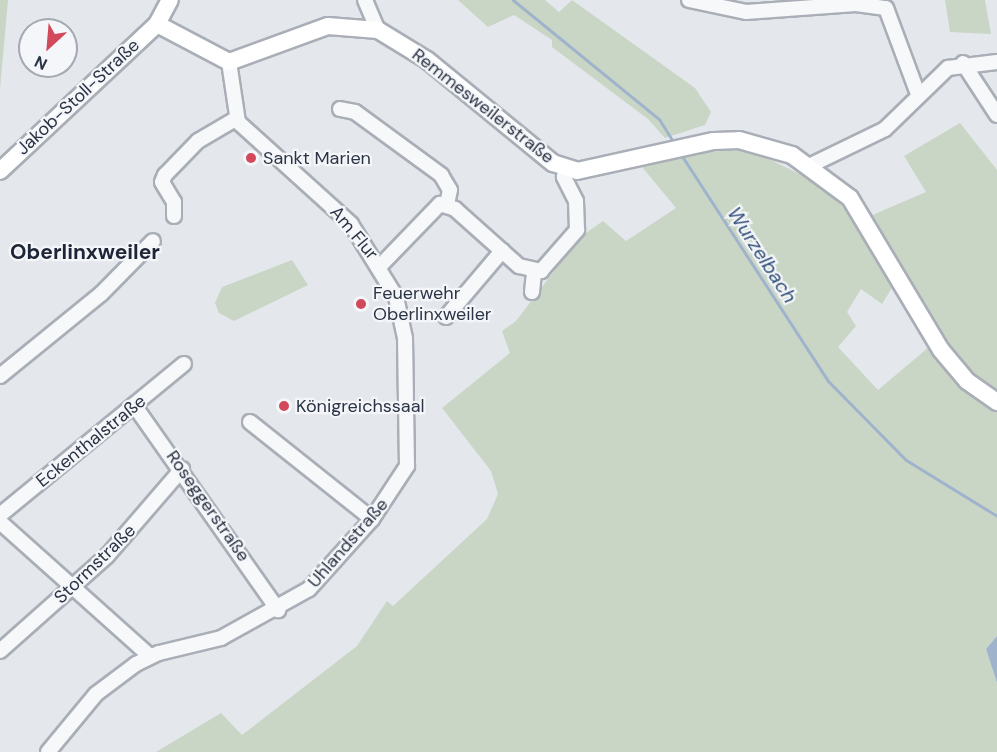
<!DOCTYPE html>
<html>
<head>
<meta charset="utf-8">
<style>
	body { margin:0 }
	#map { position:relative; width:997px; height:752px; overflow:hidden; background:#e4e7ec; font-family:"DM Sans",sans-serif }
	div>[style] { position:absolute }
	[style*='--x'] { left:calc(var(--x)*1px); top:calc(var(--y)*1px); width:calc(var(--w)*1px); rotate:calc(var(--a)*1deg) }
	.green>* { inset:0; background:#c9d6c5 }
	.water>* { inset:0; background:#9fb4cc }
	.stream>* { height:3px; margin:-1.5px; padding:0 1.5px; transform-origin:1.5px; border-radius:1.5px; background:#9fb4cc }
	.roads { filter:drop-shadow(2px 0 #a9aeb7) drop-shadow(-2px 0 #a9aeb7) drop-shadow(0 2px #a9aeb7) drop-shadow(0 -2px #a9aeb7) }
	.minor>* { height:14px; margin:-7px; padding:0 7px; transform-origin:7px; border-radius:7px; background:#f7f8fa }
	.major>* { height:16px; margin:-8px; padding:0 8px; transform-origin:8px; border-radius:8px; background:#fff }
	.dots>* { width:16px; height:16px; translate:-50% -50%; box-sizing:border-box; border:3px solid #f4f6f9; border-radius:50% }
	span { translate:-50% -50%; white-space:nowrap; text-align:center; line-height:1.15; -webkit-text-stroke:4.5px #f4f6f9; paint-order:stroke }
	.street-label { font-size:18px; color:#2b3445 }
	.poi-label { font-size:18px; color:#2b3445 }
	.left { translate:0 -50%; text-align:left }
	.water-label { font-size:20px; color:#34527a; font-style:italic }
	.quarter-label { font-size:21px; color:#1d2536; font-weight:700 }
	.north { position:absolute; left:18px; top:18px; width:60px; height:60px; box-sizing:border-box; background:#f4f6f9; border:2px solid #a4a8b1; border-radius:50%; rotate:206deg; font-size:16px; font-weight:700; line-height:24px; text-align:center; color:#2b3445 }
	.north::after { content:''; display:block; margin:auto; width:21px; height:27px; background:#d1495b; clip-path:polygon(50% 0,100% 100%,50% 72%,0 100%) }
</style>
</head>
<body>
<div id="map">
	<div class="green">
		<div style="clip-path:polygon(0 0,8px 0,0 89px)"></div>
		<div style="clip-path:polygon(458px 0,545px 0,559px 12px,572px 0,695px 88px,711px 112px,705px 125px,665px 138px,648px 119px,552px 47px,552px 40px,514px 15px,488px 27px)"></div>
		<div style="clip-path:polygon(945px 0,985px 0,991px 34px,950px 32px)"></div>
		<div style="clip-path:polygon(evenodd,960px 123px,997px 170px,997px 636px,986px 649px,997px 683px,997px 752px,156px 752px,221px 713px,242px 735px,357px 646px,387px 601px,393px 606px,487px 519px,498px 494px,491px 471px,442px 408px,510px 353px,502px 331px,516px 321px,580px 237px,603px 221px,626px 241px,676px 208px,642px 167px,694px 152px,750px 150px,824px 186px,856px 222px,926px 192px,904px 156px,960px 123px,893px 286px,929px 347px,878px 390px,838px 347px,856px 326px,847px 312px,861px 289px,882px 304px,893px 286px)"></div>
		<div style="clip-path:polygon(292px 260px,308px 285px,234px 321px,219px 313px,215px 303px,222px 287px)"></div>
	</div>
	<div class="water">
		<div style="clip-path:polygon(997px 636px,997px 683px,986px 649px)"></div>
	</div>
	<div class="stream">
		<div style="--x:513;--y:0;--w:188;--a:39.2"></div>
		<div style="--x:659;--y:119;--w:31;--a:58"></div>
		<div style="--x:680;--y:153;--w:272;--a:57"></div>
		<div style="--x:828;--y:381;--w:111;--a:45.4"></div>
		<div style="--x:906;--y:460;--w:107;--a:31.6"></div>
	</div>
	<div class="roads">
		<div class="minor">
			<div style="--x:365;--y:0;--w:33;--a:67"></div>
			<div style="--x:689;--y:0;--w:58;--a:11.9"></div>
			<div style="--x:746;--y:12;--w:110;--a:-4.2"></div>
			<div style="--x:856;--y:4;--w:30;--a:8"></div>
			<div style="--x:886;--y:8;--w:92;--a:69.6"></div>
			<div style="--x:963;--y:63;--w:62;--a:56.8"></div>
			<div style="--x:340;--y:109;--w:15;--a:11"></div>
			<div style="--x:355;--y:112;--w:107;--a:36.2"></div>
			<div style="--x:441;--y:175;--w:17;--a:59"></div>
			<div style="--x:450;--y:190;--w:14;--a:102"></div>
			<div style="--x:811;--y:165;--w:82;--a:-25.9"></div>
			<div style="--x:885;--y:129;--w:88;--a:-44.1"></div>
			<div style="--x:948;--y:68;--w:49;--a:-7"></div>
			<div style="--x:174;--y:216;--w:14;--a:-90"></div>
			<div style="--x:174;--y:202;--w:23;--a:-121"></div>
			<div style="--x:162;--y:182;--w:8;--a:-67"></div>
			<div style="--x:165;--y:175;--w:47;--a:-45.9"></div>
			<div style="--x:198;--y:141;--w:45;--a:-30.5"></div>
			<div style="--x:381;--y:265;--w:85;--a:-46"></div>
			<div style="--x:440;--y:204;--w:16;--a:18"></div>
			<div style="--x:455;--y:209;--w:86;--a:41.7"></div>
			<div style="--x:519;--y:266;--w:23;--a:13"></div>
			<div style="--x:541;--y:271;--w:55;--a:-48.7"></div>
			<div style="--x:577;--y:230;--w:29;--a:-92"></div>
			<div style="--x:576;--y:201;--w:27;--a:-117"></div>
			<div style="--x:564;--y:177;--w:8;--a:-76"></div>
			<div style="--x:532;--y:292;--w:19;--a:-84"></div>
			<div style="--x:446;--y:317;--w:87;--a:-49.7"></div>
			<div style="--x:0;--y:376;--w:130;--a:-39.1"></div>
			<div style="--x:101;--y:294;--w:74;--a:-45.5"></div>
			<div style="--x:134;--y:405;--w:251;--a:54.9"></div>
			<div style="--x:250;--y:422;--w:156;--a:38.5"></div>
			<div style="--x:0;--y:515;--w:238;--a:-39.4"></div>
			<div style="--x:0;--y:522;--w:201;--a:41.8"></div>
			<div style="--x:0;--y:651;--w:143;--a:-41.6"></div>
			<div style="--x:107;--y:556;--w:115;--a:-49.2"></div>
			<div style="--x:48;--y:752;--w:75;--a:-50.4"></div>
			<div style="--x:96;--y:694;--w:50;--a:-36.9"></div>
			<div style="--x:136;--y:664;--w:25;--a:-26"></div>
			<div style="--x:159;--y:653;--w:64;--a:-13.6"></div>
			<div style="--x:221;--y:638;--w:101;--a:-29.1"></div>
			<div style="--x:309;--y:589;--w:94;--a:-48"></div>
			<div style="--x:372;--y:519;--w:64;--a:-56.6"></div>
			<div style="--x:407;--y:466;--w:128;--a:-90.9"></div>
			<div style="--x:405;--y:338;--w:42;--a:-102.4"></div>
			<div style="--x:396;--y:297;--w:86;--a:-121.7"></div>
			<div style="--x:351;--y:224;--w:152;--a:-137.9"></div>
			<div style="--x:238;--y:122;--w:61;--a:-98.5"></div>
		</div>
		<div class="major">
			<div style="--x:157;--y:24;--w:81;--a:27.8"></div>
			<div style="--x:229;--y:62;--w:105;--a:-20"></div>
			<div style="--x:328;--y:26;--w:50;--a:4.6"></div>
			<div style="--x:378;--y:30;--w:57;--a:31.5"></div>
			<div style="--x:427;--y:60;--w:163;--a:39.3"></div>
			<div style="--x:553;--y:163;--w:25;--a:18"></div>
			<div style="--x:577;--y:171;--w:140;--a:-12.4"></div>
			<div style="--x:714;--y:141;--w:25;--a:-2"></div>
			<div style="--x:739;--y:140;--w:55;--a:15.8"></div>
			<div style="--x:792;--y:155;--w:72;--a:36.6"></div>
			<div style="--x:850;--y:198;--w:177;--a:59.1"></div>
			<div style="--x:941;--y:350;--w:40;--a:50"></div>
			<div style="--x:967;--y:381;--w:37;--a:35"></div>
			<div style="--x:0;--y:171;--w:215;--a:-43.1"></div>
			<div style="--x:157;--y:24;--w:27;--a:-62"></div>
		</div>
	</div>
	<div class="dots">
		<div style="left:251px;top:158px;background:#d1495b"></div>
		<div style="left:361px;top:304px;background:#d1495b"></div>
		<div style="left:284px;top:406px;background:#d1495b"></div>
	</div>
	<div class="street-label">
		<span style="left:78px;top:97px;rotate:-43deg">Jakob-Stoll-Straße</span>
		<span style="left:483px;top:106px;rotate:38deg">Remmesweilerstraße</span>
		<span style="left:354px;top:233px;rotate:50deg">Am Flur</span>
		<span style="left:91px;top:441px;rotate:-39deg">Eckenthalstraße</span>
		<span style="left:208px;top:506px;rotate:55deg">Roseggerstraße</span>
		<span style="left:348px;top:543px;rotate:-49deg">Uhlandstraße</span>
		<span style="left:95px;top:564px;rotate:-44deg">Stormstraße</span>
	</div>
	<div class="poi-label">
		<span class="left" style="left:263px;top:158px">Sankt Marien</span>
		<span class="left" style="left:373px;top:304px">Feuerwehr<br>Oberlinxweiler</span>
		<span class="left" style="left:296px;top:406px">Königreichssaal</span>
	</div>
	<div class="water-label">
		<span style="left:762px;top:255px;rotate:57deg">Wurzelbach</span>
	</div>
	<div class="quarter-label">
		<span style="left:85px;top:252px">Oberlinxweiler</span>
	</div>
	<div class="north">N</div>
</div>
</body>
</html>
